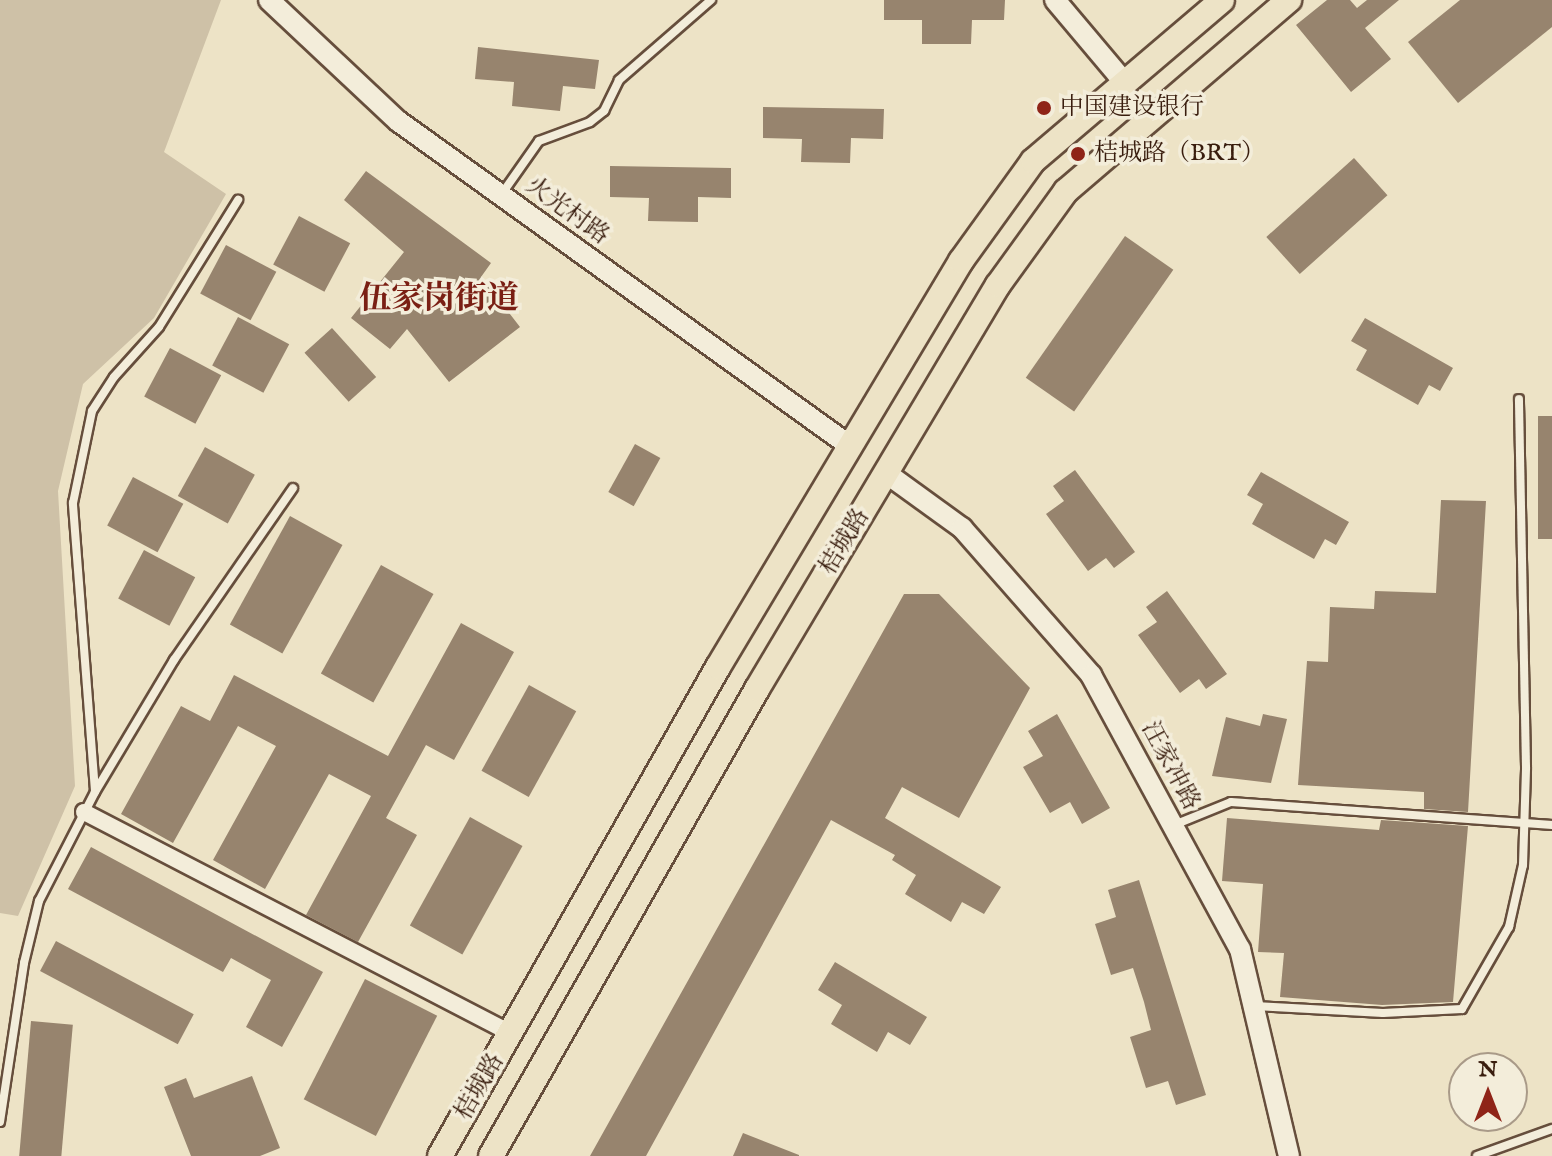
<!DOCTYPE html>
<html>
<head>
<meta charset="utf-8">
<style>
	body { margin:0 }
	#map { position:relative; width:1552px; height:1156px; overflow:hidden; background:#ede3c6; font-family:"IM FELL English","Noto Serif SC",serif }
	div>[style] { position:absolute }
	[style*='--x'] { left:calc(var(--x)*1px); top:calc(var(--y)*1px); width:calc(var(--w)*1px); rotate:calc(var(--a)*1deg) }
	.green>* { inset:0; background:#cec1a7 }
	.building>* { inset:0; background:#97846e; transform-origin:0 0 }
	.roads { filter:drop-shadow(2px 0 #664e3c) drop-shadow(-2px 0 #664e3c) drop-shadow(0 2px #664e3c) drop-shadow(0 -2px #664e3c) }
	.service>* { height:8px; margin:-4px; padding:0 4px; transform-origin:4px; border-radius:4px; background:#f3edda }
	.minor>* { height:16px; margin:-8px; padding:0 8px; transform-origin:8px; border-radius:8px; background:#f3edda }
	.tertiary>* { height:20px; margin:-10px; padding:0 10px; transform-origin:10px; border-radius:10px; background:#f3edda }
	.primary>* { height:24px; margin:-12px; padding:0 12px; transform-origin:12px; border-radius:12px; background:#ede3c6 }
	.dots>* { width:22px; height:22px; translate:-50% -50%; box-sizing:border-box; border:4px solid #f3edda; border-radius:50% }
	span { translate:-50% -50%; white-space:nowrap; text-align:center; line-height:1.15; -webkit-text-stroke:7px #f3edda; paint-order:stroke }
	.poi-label { font-size:24px; color:#391d0e }
	.left { translate:0 -50%; text-align:left }
	.street-label { font-size:24px; color:#391d0e }
	.district-label { font-size:32px; color:#7a1f14; font-weight:700 }
	.north { position:absolute; left:1448px; top:1052px; width:80px; height:80px; box-sizing:border-box; background:#f3edda; border:2px solid #a99a88; border-radius:50%; rotate:0deg; font-size:22px; font-weight:700; line-height:32px; text-align:center; color:#391d0e }
	.north::after { content:''; display:block; margin:auto; width:28px; height:36px; background:#8f2418; clip-path:polygon(50% 0,100% 100%,50% 72%,0 100%) }
</style>
</head>
<body>
<div id="map">
	<div class="green">
		<div style="clip-path:polygon(0 0,221px 0,164px 152px,226px 194px,154px 318px,83px 384px,58px 491px,75px 786px,18px 916px,0 913px)"></div>
	</div>
	<div class="building">
		<div style="clip-path:polygon(884px 0,1005px 0,1004px 20px,972px 20px,971px 44px,922px 44px,922px 20px,884px 20px)"></div>
		<div style="clip-path:polygon(1327px 0,1350px 0,1357px 8px,1367px 0,1399px 0,1365px 28px,1391px 59px,1351px 92px,1296px 25px)"></div>
		<div style="clip-path:polygon(1460px 0,1552px 0,1552px 27px,1458px 103px,1408px 42px)"></div>
		<div style="clip-path:polygon(478px 47px,599px 60px,595px 89px,563px 86px,560px 111px,512px 106px,514px 82px,475px 79px)"></div>
		<div style="clip-path:polygon(763px 107px,884px 109px,883px 139px,851px 138px,850px 163px,801px 162px,802px 139px,763px 138px)"></div>
		<div style="left:1354px;top:158px;width:50px;height:118px;rotate:48deg"></div>
		<div style="clip-path:polygon(610px 166px,731px 168px,731px 198px,698px 197px,698px 222px,648px 221px,649px 198px,610px 197px)"></div>
		<div style="clip-path:polygon(366px 171px,491px 263px,481px 277px,520px 327px,449px 382px,407px 329px,390px 349px,351px 318px,404px 252px,344px 200px)"></div>
		<div style="left:299px;top:216px;width:58px;height:55px;rotate:28deg"></div>
		<div style="left:1125px;top:236px;width:59px;height:173px;rotate:35deg"></div>
		<div style="left:226px;top:245px;width:57px;height:55px;rotate:28deg"></div>
		<div style="left:238px;top:317px;width:58px;height:55px;rotate:28deg"></div>
		<div style="clip-path:polygon(1365px 318px,1453px 368px,1440px 391px,1429px 385px,1418px 405px,1356px 370px,1367px 350px,1351px 341px)"></div>
		<div style="left:332px;top:328px;width:66px;height:37px;rotate:48deg"></div>
		<div style="left:170px;top:348px;width:58px;height:55px;rotate:28deg"></div>
		<div style="left:1538px;top:416px;width:14px;height:123px"></div>
		<div style="left:635px;top:444px;width:29px;height:55px;rotate:29deg"></div>
		<div style="left:205px;top:447px;width:57px;height:56px;rotate:29deg"></div>
		<div style="clip-path:polygon(1075px 470px,1135px 552px,1114px 568px,1106px 558px,1088px 571px,1046px 514px,1064px 501px,1053px 486px)"></div>
		<div style="clip-path:polygon(1261px 472px,1349px 522px,1336px 545px,1325px 539px,1314px 559px,1252px 524px,1263px 504px,1247px 495px)"></div>
		<div style="left:133px;top:477px;width:57px;height:55px;rotate:28deg"></div>
		<div style="clip-path:polygon(1441px 500px,1486px 501px,1468px 812px,1424px 809px,1424px 792px,1298px 785px,1307px 661px,1328px 662px,1330px 607px,1374px 609px,1375px 591px,1436px 593px)"></div>
		<div style="left:290px;top:516px;width:60px;height:124px;rotate:29deg"></div>
		<div style="left:144px;top:550px;width:58px;height:55px;rotate:28deg"></div>
		<div style="left:381px;top:565px;width:60px;height:124px;rotate:29deg"></div>
		<div style="clip-path:polygon(1167px 591px,1227px 674px,1206px 689px,1199px 679px,1180px 693px,1138px 635px,1157px 622px,1146px 607px)"></div>
		<div style="clip-path:polygon(904px 594px,939px 594px,1030px 688px,959px 818px,902px 787px,885px 818px,1001px 887px,984px 914px,962px 902px,951px 922px,905px 894px,916px 875px,892px 860px,895px 855px,831px 820px,646px 1156px,590px 1156px)"></div>
		<div style="clip-path:polygon(461px 623px,514px 652px,454px 760px,426px 745px,386px 818px,417px 835px,358px 942px,306px 915px,371px 796px,329px 774px,265px 889px,213px 860px,276px 746px,238px 726px,173px 843px,121px 814px,181px 706px,210px 721px,234px 675px,388px 756px)"></div>
		<div style="left:529px;top:685px;width:54px;height:98px;rotate:29deg"></div>
		<div style="clip-path:polygon(1057px 714px,1110px 808px,1082px 824px,1070px 802px,1050px 813px,1023px 767px,1043px 756px,1028px 731px)"></div>
		<div style="clip-path:polygon(1263px 714px,1287px 719px,1271px 783px,1212px 776px,1226px 717px,1260px 726px)"></div>
		<div style="left:470px;top:817px;width:60px;height:124px;rotate:29deg"></div>
		<div style="clip-path:polygon(1227px 818px,1379px 830px,1381px 820px,1468px 826px,1453px 1002px,1382px 1005px,1280px 997px,1284px 953px,1258px 952px,1263px 884px,1222px 881px)"></div>
		<div style="clip-path:polygon(91px 847px,323px 972px,282px 1047px,246px 1027px,271px 980px,231px 958px,223px 972px,68px 889px)"></div>
		<div style="clip-path:polygon(1139px 880px,1206px 1095px,1176px 1105px,1168px 1081px,1146px 1088px,1130px 1037px,1151px 1030px,1144px 1002px,1133px 968px,1111px 975px,1095px 924px,1116px 917px,1108px 890px)"></div>
		<div style="left:56px;top:941px;width:156px;height:34px;rotate:28deg"></div>
		<div style="clip-path:polygon(835px 962px,927px 1017px,910px 1045px,888px 1032px,877px 1052px,831px 1024px,842px 1005px,818px 990px)"></div>
		<div style="left:365px;top:979px;width:81px;height:135px;rotate:27deg"></div>
		<div style="left:31px;top:1021px;width:42px;height:136px;rotate:5deg"></div>
		<div style="clip-path:polygon(252px 1076px,280px 1148px,260px 1156px,191px 1156px,164px 1087px,186px 1078px,194px 1098px)"></div>
		<div style="clip-path:polygon(743px 1133px,799px 1155px,799px 1156px,733px 1156px)"></div>
	</div>
	<div class="roads">
		<div class="service">
			<div style="--x:501;--y:195;--w:66;--a:-54.9"></div>
			<div style="--x:539;--y:141;--w:54;--a:-20.4"></div>
			<div style="--x:590;--y:122;--w:18;--a:-38"></div>
			<div style="--x:604;--y:111;--w:34;--a:-64"></div>
			<div style="--x:619;--y:80;--w:122;--a:-41"></div>
			<div style="--x:95;--y:791;--w:289;--a:-94.4"></div>
			<div style="--x:73;--y:503;--w:94;--a:-78.3"></div>
			<div style="--x:92;--y:411;--w:40;--a:-57.1"></div>
			<div style="--x:114;--y:377;--w:67;--a:-48"></div>
			<div style="--x:159;--y:327;--w:150;--a:-58.1"></div>
			<div style="--x:1174;--y:825;--w:61;--a:-22"></div>
			<div style="--x:1231;--y:802;--w:322;--a:4.1"></div>
			<div style="--x:1255;--y:1006;--w:128;--a:3.1"></div>
			<div style="--x:1383;--y:1013;--w:79;--a:-2.9"></div>
			<div style="--x:1462;--y:1009;--w:95;--a:-60.2"></div>
			<div style="--x:1509;--y:927;--w:64;--a:-77.3"></div>
			<div style="--x:1523;--y:865;--w:98;--a:-88.2"></div>
			<div style="--x:1526;--y:767;--w:368;--a:-91.1"></div>
			<div style="--x:0;--y:1122;--w:161;--a:-81.4"></div>
			<div style="--x:24;--y:963;--w:64;--a:-76.4"></div>
			<div style="--x:39;--y:901;--w:123;--a:-62.8"></div>
			<div style="--x:95;--y:792;--w:154;--a:-59.1"></div>
			<div style="--x:174;--y:660;--w:209;--a:-55.3"></div>
			<div style="--x:1477;--y:1156;--w:80;--a:-19.8"></div>
		</div>
		<div class="minor">
			<div style="--x:84;--y:812;--w:480;--a:27.4"></div>
		</div>
		<div class="tertiary">
			<div style="--x:269;--y:0;--w:177;--a:43.2"></div>
			<div style="--x:398;--y:121;--w:557;--a:35.72"></div>
			<div style="--x:1055;--y:0;--w:107;--a:49.9"></div>
			<div style="--x:886;--y:473;--w:94;--a:35.9"></div>
			<div style="--x:962;--y:528;--w:196;--a:48.7"></div>
			<div style="--x:1091;--y:675;--w:312;--a:61.5"></div>
			<div style="--x:1240;--y:949;--w:213;--a:76.7"></div>
		</div>
		<div class="primary">
			<div style="--x:440;--y:1156;--w:562;--a:-60.38"></div>
			<div style="--x:718;--y:667;--w:473;--a:-59.1"></div>
			<div style="--x:961;--y:261;--w:123;--a:-54.2"></div>
			<div style="--x:1033;--y:161;--w:248;--a:-40.4"></div>
			<div style="--x:491;--y:1156;--w:537;--a:-60.33"></div>
			<div style="--x:757;--y:689;--w:470;--a:-59.2"></div>
			<div style="--x:998;--y:285;--w:116;--a:-54.1"></div>
			<div style="--x:1066;--y:191;--w:294;--a:-40.6"></div>
		</div>
	</div>
	<div class="dots">
		<div style="left:1044px;top:108px;background:#8f2418"></div>
		<div style="left:1078px;top:154px;background:#8f2418"></div>
	</div>
	<div class="poi-label">
		<span class="left" style="left:1060px;top:108px">中国建设银行</span>
		<span class="left" style="left:1094px;top:154px">桔城路（BRT）</span>
	</div>
	<div class="street-label">
		<span style="left:567px;top:211px;rotate:36deg">火光村路</span>
		<span style="left:845px;top:542px;rotate:-59deg">桔城路</span>
		<span style="left:1170px;top:766px;rotate:62deg">汪家冲路</span>
		<span style="left:480px;top:1087px;rotate:-60deg">桔城路</span>
	</div>
	<div class="district-label">
		<span style="left:439px;top:300px">伍家岗街道</span>
	</div>
	<div class="north">N</div>
</div>
</body>
</html>
